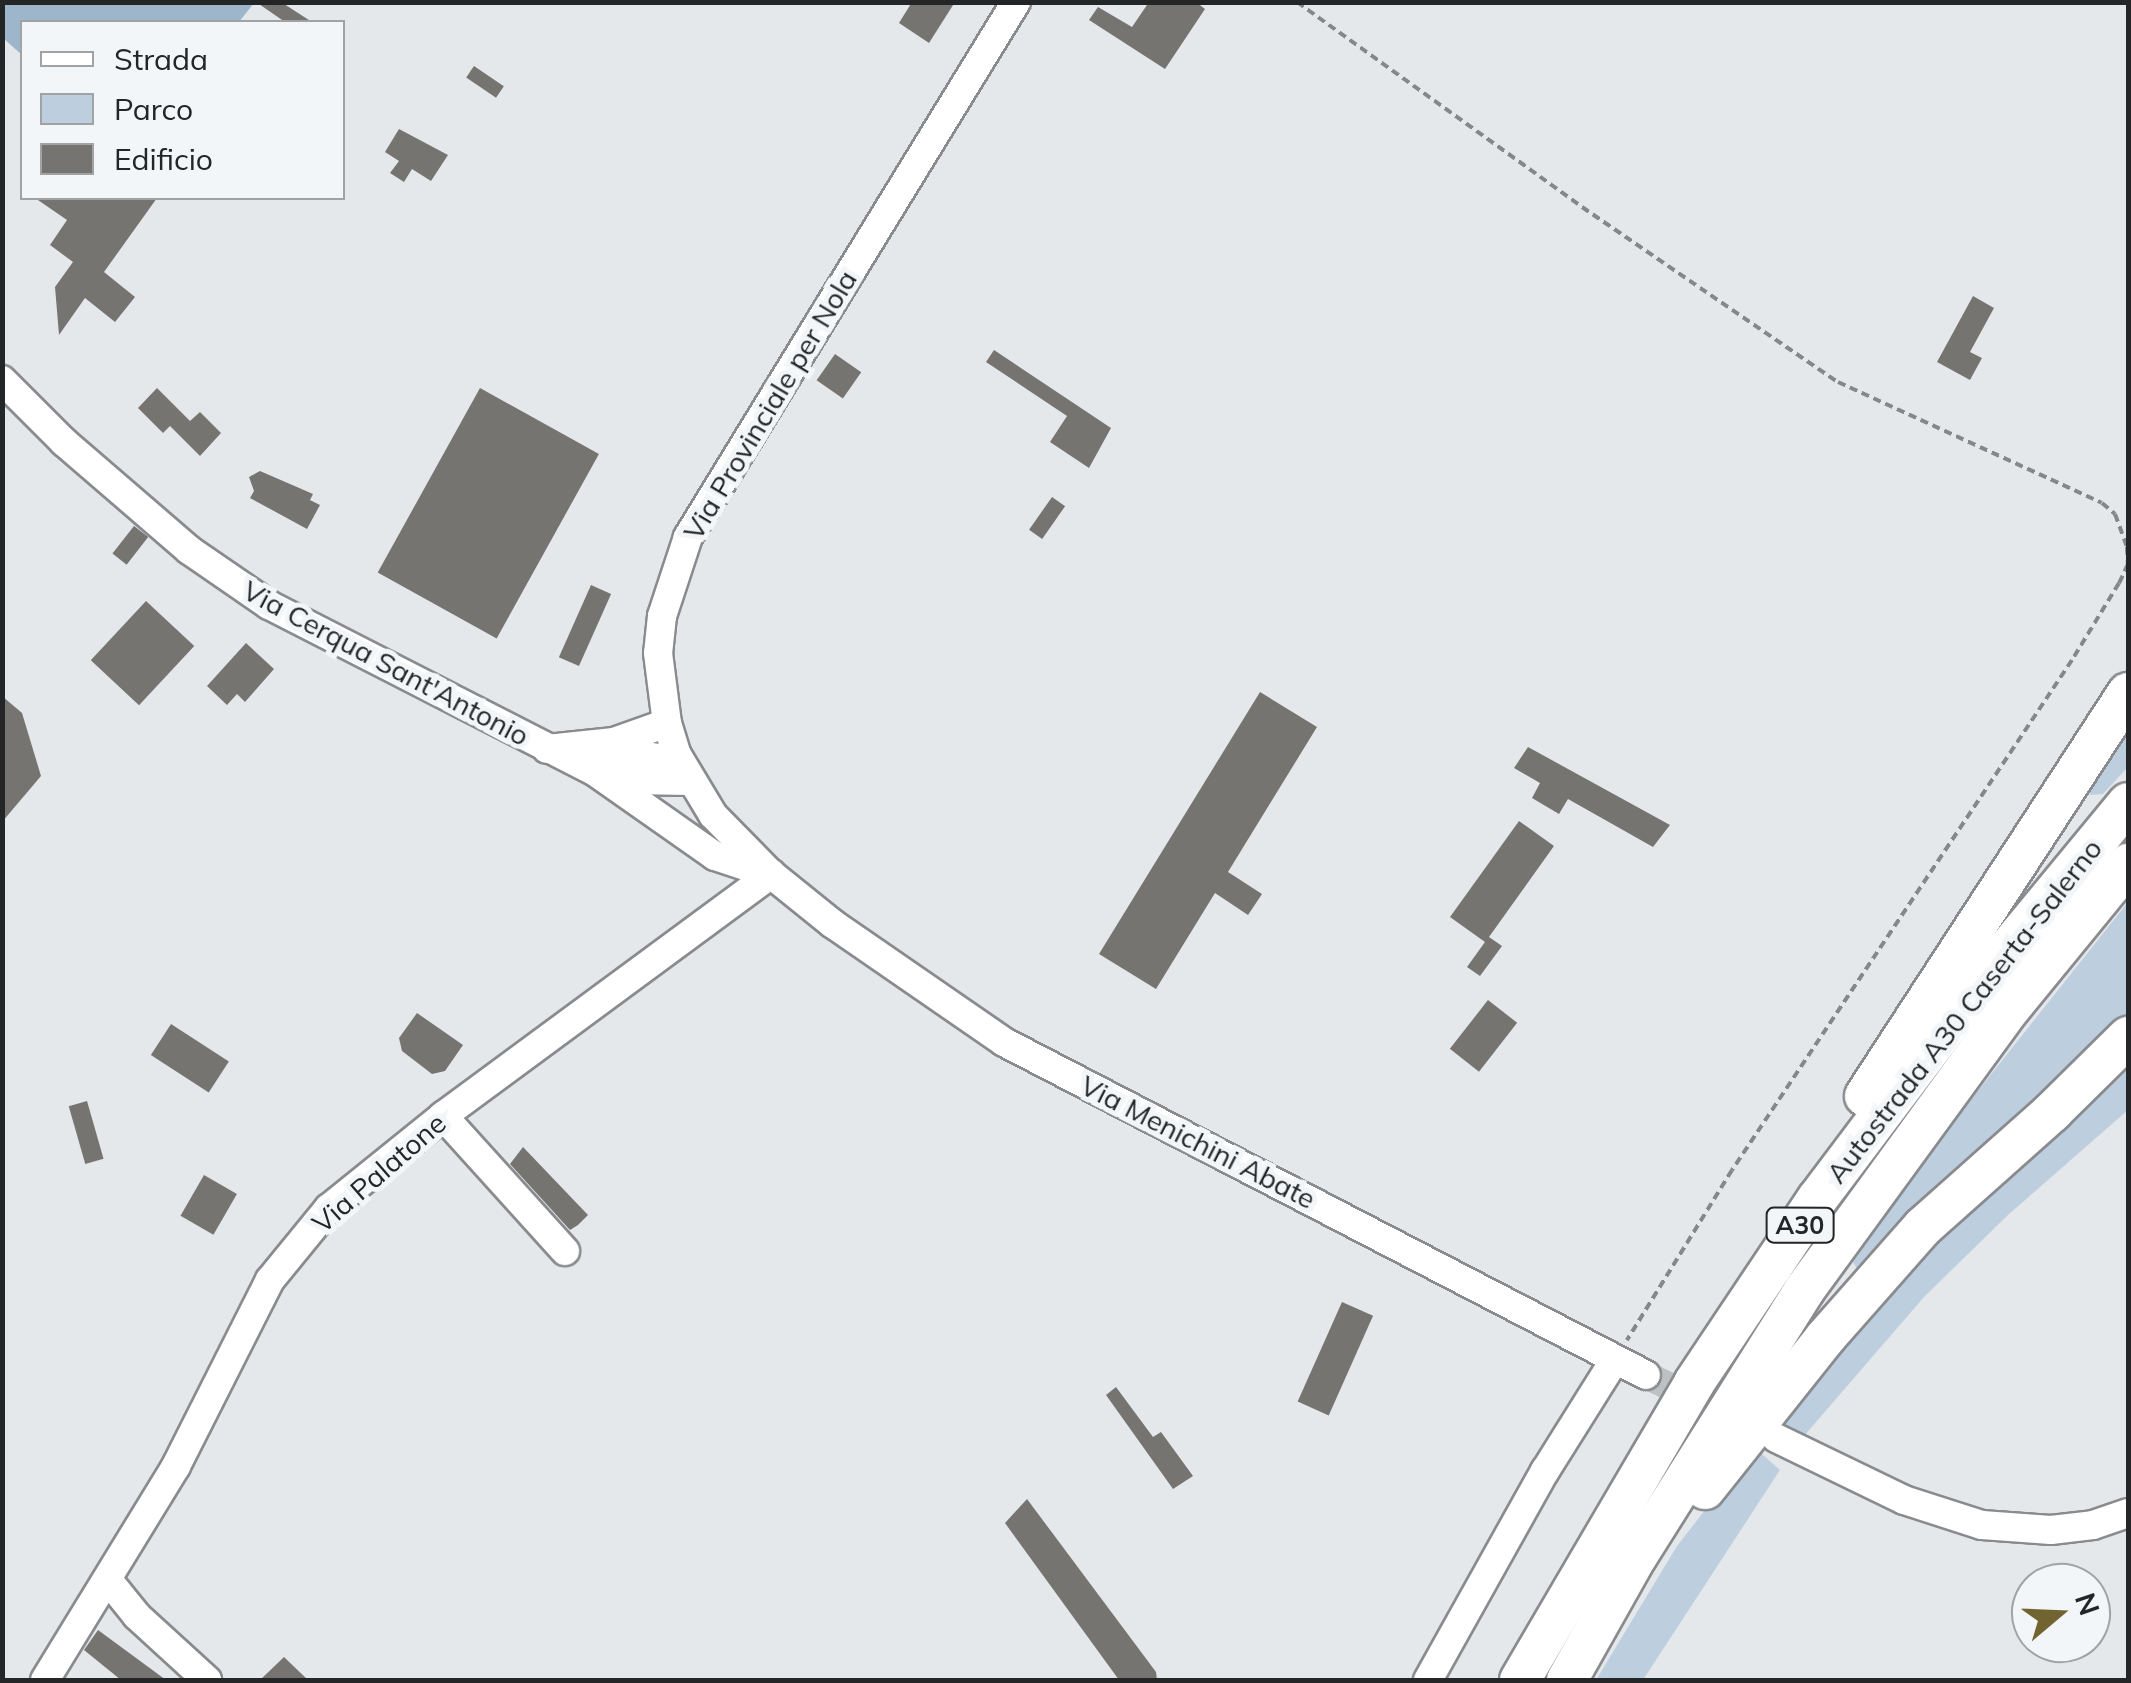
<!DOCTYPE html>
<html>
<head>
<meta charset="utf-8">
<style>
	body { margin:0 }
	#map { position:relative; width:2131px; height:1683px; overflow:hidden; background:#e5e8eb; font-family:Mulish,sans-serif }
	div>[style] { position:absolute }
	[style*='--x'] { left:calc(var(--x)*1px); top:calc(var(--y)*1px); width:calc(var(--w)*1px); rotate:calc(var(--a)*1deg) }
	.green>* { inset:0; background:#bdcfdf }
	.forest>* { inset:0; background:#9eb6cb }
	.building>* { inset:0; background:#767471; transform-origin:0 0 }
	.minor-tunnel>* { height:28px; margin-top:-14px; transform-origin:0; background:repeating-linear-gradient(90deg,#bec1c4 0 28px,transparent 0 42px) }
	.path>* { height:4px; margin-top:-2px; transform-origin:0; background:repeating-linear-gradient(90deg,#85888a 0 8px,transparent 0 13px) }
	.roads { filter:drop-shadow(2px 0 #898b8e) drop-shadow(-2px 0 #898b8e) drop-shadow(0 2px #898b8e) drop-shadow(0 -2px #898b8e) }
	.minor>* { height:28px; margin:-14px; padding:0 14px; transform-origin:14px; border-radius:14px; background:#fff }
	.highway>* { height:40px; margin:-20px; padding:0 20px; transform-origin:20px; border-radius:20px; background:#fff }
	span { translate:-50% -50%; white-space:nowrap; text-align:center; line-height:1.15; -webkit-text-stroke:10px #f3f6f8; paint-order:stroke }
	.shield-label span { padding:2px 8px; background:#f3f6f8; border:2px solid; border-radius:8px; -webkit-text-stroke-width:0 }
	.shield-label { font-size:25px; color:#232526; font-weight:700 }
	.street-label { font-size:28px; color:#232526 }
	.frame { position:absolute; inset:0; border:5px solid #232526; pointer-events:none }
	.legend { position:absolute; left:20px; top:20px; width:325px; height:180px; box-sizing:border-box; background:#f3f6f8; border:2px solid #a0a2a4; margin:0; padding:12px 18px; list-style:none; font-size:30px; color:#232526 }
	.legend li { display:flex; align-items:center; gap:20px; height:50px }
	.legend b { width:50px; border:2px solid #a0a2a4 }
	.north { position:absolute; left:2011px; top:1563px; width:100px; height:100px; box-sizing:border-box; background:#f3f6f8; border:2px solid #a0a2a4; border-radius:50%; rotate:71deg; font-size:28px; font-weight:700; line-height:40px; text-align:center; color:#232526 }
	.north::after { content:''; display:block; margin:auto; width:35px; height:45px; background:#726431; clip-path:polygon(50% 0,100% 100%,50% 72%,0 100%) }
</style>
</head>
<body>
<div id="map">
	<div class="green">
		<div style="clip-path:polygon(2128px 715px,2128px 767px,2103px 794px,2091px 795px,2085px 788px)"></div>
		<div style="clip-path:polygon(2128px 902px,2128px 1029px,1859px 1272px,1853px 1262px,1946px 1131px)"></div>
		<div style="clip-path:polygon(2128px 1064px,2128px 1110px,2008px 1215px,1924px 1297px,1804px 1436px,1774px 1420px,1882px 1289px)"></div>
		<div style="clip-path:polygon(1754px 1447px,1780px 1470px,1643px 1680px,1596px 1680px,1677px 1546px)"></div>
	</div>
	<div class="forest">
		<div style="clip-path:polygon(3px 2px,254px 2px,254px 3px,239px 22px,22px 22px,22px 55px,3px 38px)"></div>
	</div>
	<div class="building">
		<div style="clip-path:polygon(256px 2px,281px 2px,312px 22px,285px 22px)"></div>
		<div style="clip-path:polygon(912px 2px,955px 2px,929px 43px,899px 23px)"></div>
		<div style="clip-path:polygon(1149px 2px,1196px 2px,1205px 9px,1165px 69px,1089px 20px,1098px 7px,1132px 27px)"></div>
		<div style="left:474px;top:66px;width:36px;height:14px;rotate:34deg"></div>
		<div style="clip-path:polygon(399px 129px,448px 155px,431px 181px,412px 169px,404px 182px,390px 173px,399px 161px,385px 152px)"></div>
		<div style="clip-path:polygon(35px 198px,157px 198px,104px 272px,135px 297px,115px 322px,85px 298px,59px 335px,55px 287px,73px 262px,50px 245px,67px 220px)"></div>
		<div style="clip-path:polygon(1973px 296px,1994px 308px,1970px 352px,1982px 358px,1970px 380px,1937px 362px)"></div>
		<div style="clip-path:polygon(994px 350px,1111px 428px,1089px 468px,1050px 442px,1067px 416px,986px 362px)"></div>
		<div style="left:835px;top:354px;width:32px;height:32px;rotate:35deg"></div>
		<div style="clip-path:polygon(157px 388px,190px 421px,200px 412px,221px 433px,200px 456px,170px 426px,163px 433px,138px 408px)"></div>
		<div style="left:480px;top:388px;width:136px;height:211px;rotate:29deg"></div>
		<div style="clip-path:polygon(260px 471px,313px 494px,310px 500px,320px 505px,307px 529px,250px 498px,254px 491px,249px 477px)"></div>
		<div style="left:1052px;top:497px;width:16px;height:40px;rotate:35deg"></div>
		<div style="left:134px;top:526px;width:18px;height:35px;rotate:38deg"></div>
		<div style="left:591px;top:585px;width:22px;height:79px;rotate:24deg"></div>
		<div style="left:146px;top:601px;width:66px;height:81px;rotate:43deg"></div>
		<div style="clip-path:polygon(246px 643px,274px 669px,245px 702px,237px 694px,227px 705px,207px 686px)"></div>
		<div style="clip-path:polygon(1260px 692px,1317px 727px,1228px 872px,1262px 894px,1248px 915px,1215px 893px,1156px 989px,1099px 954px)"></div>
		<div style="clip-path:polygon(2px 696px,22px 713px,41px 776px,2px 822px)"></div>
		<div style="clip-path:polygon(1528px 747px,1670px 825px,1653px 847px,1568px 799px,1559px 814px,1532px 798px,1540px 783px,1514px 768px)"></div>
		<div style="clip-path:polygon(1519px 821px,1554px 846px,1489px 937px,1502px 946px,1480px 976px,1467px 967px,1485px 942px,1450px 917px)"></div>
		<div style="left:1488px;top:1000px;width:37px;height:62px;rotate:38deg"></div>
		<div style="clip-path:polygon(417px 1013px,463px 1045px,445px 1071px,432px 1074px,402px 1051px,399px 1038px)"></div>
		<div style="left:171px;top:1024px;width:69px;height:37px;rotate:33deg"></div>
		<div style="left:87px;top:1101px;width:60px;height:19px;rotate:74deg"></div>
		<div style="clip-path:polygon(523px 1147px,588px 1215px,578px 1225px,570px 1230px,510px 1164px)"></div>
		<div style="left:204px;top:1175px;width:38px;height:47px;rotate:30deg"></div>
		<div style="left:1342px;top:1302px;width:34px;height:109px;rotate:24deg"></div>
		<div style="clip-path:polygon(1116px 1387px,1153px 1437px,1161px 1432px,1193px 1476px,1173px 1489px,1106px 1395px)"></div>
		<div style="clip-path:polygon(1027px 1499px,1156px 1672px,1157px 1680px,1119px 1680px,1005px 1523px)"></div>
		<div style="clip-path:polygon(98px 1630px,166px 1680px,121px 1680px,84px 1650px)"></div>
		<div style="clip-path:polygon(284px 1657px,308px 1680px,260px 1680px)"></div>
	</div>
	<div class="minor-tunnel">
		<div style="--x:1646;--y:1375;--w:64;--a:26.2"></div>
	</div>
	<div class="path">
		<div style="--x:1297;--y:2;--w:351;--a:35.7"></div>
		<div style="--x:1582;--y:207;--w:310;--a:34.4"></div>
		<div style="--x:1838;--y:382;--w:290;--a:24.6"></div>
		<div style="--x:2102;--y:503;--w:17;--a:40"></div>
		<div style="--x:2115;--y:514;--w:35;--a:70"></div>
		<div style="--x:2127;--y:547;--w:17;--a:87"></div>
		<div style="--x:2128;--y:564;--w:21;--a:115"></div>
		<div style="--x:2119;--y:583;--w:90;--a:121.4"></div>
		<div style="--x:2072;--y:660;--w:613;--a:123.69"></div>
		<div style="--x:1732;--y:1170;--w:200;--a:121.7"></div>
	</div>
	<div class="roads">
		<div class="minor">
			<div style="--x:1016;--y:2;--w:628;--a:121.51"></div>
			<div style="--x:688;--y:537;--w:83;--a:108.2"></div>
			<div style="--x:662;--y:616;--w:37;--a:96"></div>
			<div style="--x:658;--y:653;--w:71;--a:82.7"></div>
			<div style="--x:667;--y:723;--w:34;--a:73"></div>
			<div style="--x:677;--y:755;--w:70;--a:59"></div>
			<div style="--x:713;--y:815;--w:83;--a:45.5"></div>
			<div style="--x:771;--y:874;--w:80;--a:38.9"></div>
			<div style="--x:833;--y:924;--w:208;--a:34.6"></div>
			<div style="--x:1004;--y:1042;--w:723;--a:27.42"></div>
			<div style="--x:2;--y:380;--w:88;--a:45"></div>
			<div style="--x:64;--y:442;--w:165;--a:40.8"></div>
			<div style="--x:189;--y:550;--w:97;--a:34.5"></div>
			<div style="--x:269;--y:605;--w:365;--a:27.1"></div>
			<div style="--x:594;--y:771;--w:148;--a:35.1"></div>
			<div style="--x:715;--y:856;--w:47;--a:18.4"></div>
			<div style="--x:547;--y:749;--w:67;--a:-6"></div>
			<div style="--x:614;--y:742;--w:56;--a:-19.7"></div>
			<div style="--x:595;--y:750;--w:64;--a:7.1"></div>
			<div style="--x:659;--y:758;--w:18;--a:-9"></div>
			<div style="--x:605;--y:774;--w:28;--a:13"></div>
			<div style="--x:632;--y:780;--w:58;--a:1"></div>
			<div style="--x:443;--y:1116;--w:182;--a:47.9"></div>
			<div style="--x:1776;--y:1438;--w:142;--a:25.8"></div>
			<div style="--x:1904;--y:1500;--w:82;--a:17.8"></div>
			<div style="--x:1982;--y:1525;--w:69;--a:4.1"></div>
			<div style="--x:2051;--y:1530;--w:42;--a:-6.8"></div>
			<div style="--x:2093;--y:1525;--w:37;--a:-19"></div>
			<div style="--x:108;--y:1580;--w:46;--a:51.1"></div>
			<div style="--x:137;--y:1616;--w:95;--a:42.4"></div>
			<div style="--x:45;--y:1680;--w:251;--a:-58.5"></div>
			<div style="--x:176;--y:1466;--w:208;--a:-63.2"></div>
			<div style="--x:270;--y:1280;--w:93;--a:-50.7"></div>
			<div style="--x:329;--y:1208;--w:146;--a:-38.9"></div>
			<div style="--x:443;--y:1116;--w:408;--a:-36.4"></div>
			<div style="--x:1428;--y:1680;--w:240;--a:-60.8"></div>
			<div style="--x:1545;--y:1471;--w:130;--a:-57.9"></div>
		</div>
		<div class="highway">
			<div style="--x:1865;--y:1096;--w:481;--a:-56.9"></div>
			<div style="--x:1705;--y:1489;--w:193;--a:-51.5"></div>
			<div style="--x:1825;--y:1338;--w:148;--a:-48.6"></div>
			<div style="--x:1923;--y:1227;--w:173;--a:-41.7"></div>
			<div style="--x:2052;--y:1112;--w:107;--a:-44.6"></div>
			<div style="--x:1520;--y:1680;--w:344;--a:-59.6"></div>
			<div style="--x:1694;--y:1383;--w:223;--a:-56.2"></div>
			<div style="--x:1818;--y:1198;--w:273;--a:-53"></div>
			<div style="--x:1982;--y:980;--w:229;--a:-50.5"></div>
			<div style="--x:1567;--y:1680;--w:142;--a:-60.6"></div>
			<div style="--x:1637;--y:1556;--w:315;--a:-57.8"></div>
			<div style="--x:1805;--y:1289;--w:349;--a:-53.9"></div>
			<div style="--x:2011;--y:1007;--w:185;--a:-50.7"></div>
		</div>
	</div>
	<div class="shield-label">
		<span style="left:1800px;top:1225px">A30</span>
	</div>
	<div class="street-label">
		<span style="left:770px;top:405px;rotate:-59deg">Via Provinciale per Nola</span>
		<span style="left:386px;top:663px;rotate:28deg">Via Cerqua Sant'Antonio</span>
		<span style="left:1964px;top:1011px;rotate:-52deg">Autostrada A30 Caserta-Salerno</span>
		<span style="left:1198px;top:1142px;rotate:27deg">Via Menichini Abate</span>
		<span style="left:379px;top:1173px;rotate:-41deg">Via Palatone</span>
	</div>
	<div class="frame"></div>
	<ul class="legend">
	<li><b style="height:12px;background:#fff"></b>Strada</li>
	<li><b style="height:28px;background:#bdcfdf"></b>Parco</li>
	<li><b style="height:28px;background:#767471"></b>Edificio</li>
	</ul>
	<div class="north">N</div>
</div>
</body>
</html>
